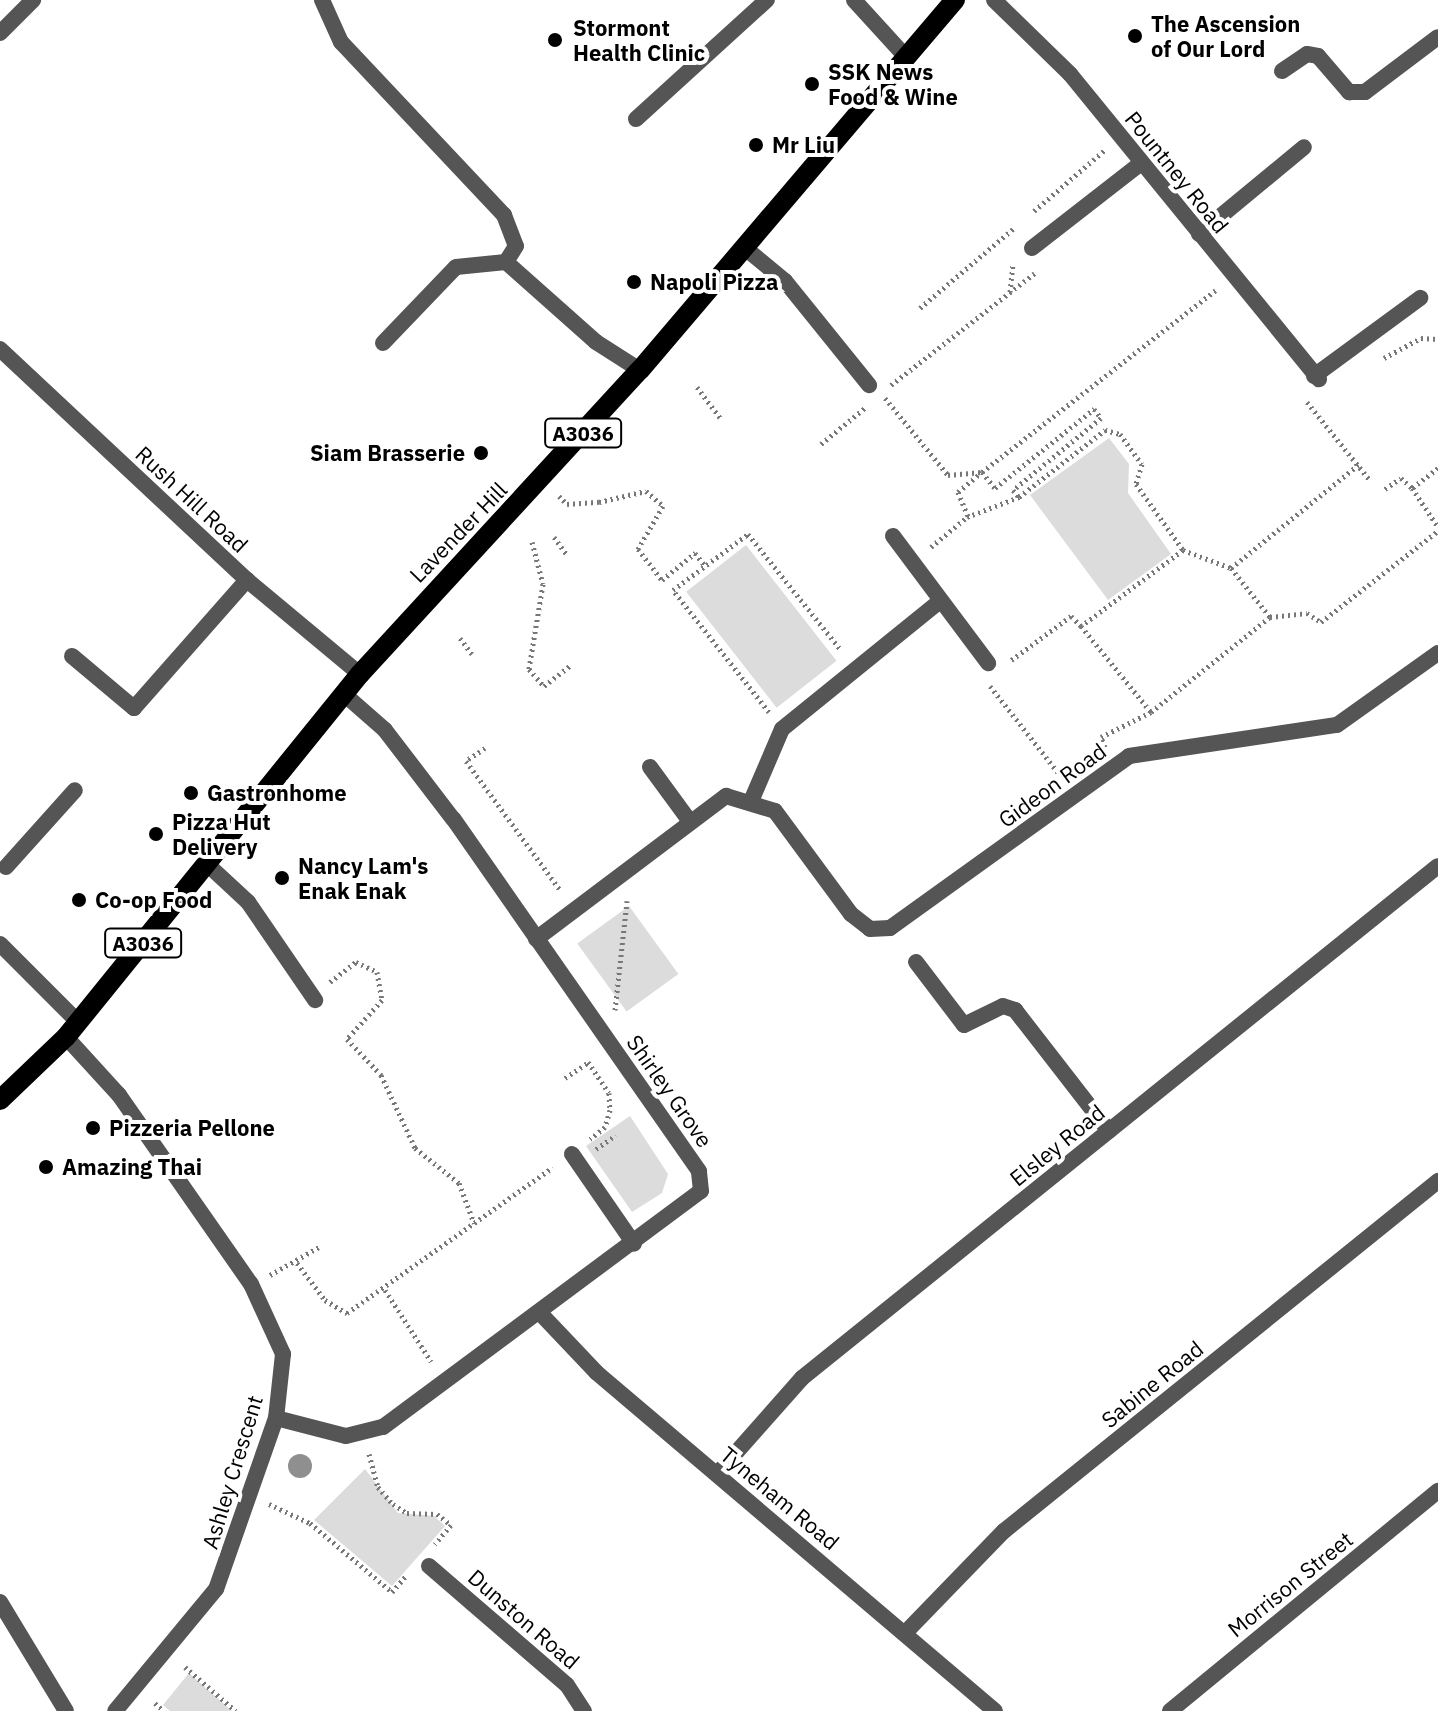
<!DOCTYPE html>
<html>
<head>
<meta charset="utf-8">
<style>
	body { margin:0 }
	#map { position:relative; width:1438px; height:1711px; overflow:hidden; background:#fff; font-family:"IBM Plex Sans",sans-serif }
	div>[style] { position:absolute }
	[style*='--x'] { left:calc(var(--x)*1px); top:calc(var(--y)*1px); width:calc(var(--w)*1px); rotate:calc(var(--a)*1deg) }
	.green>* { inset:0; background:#dcdcdc; transform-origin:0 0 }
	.path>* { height:5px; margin-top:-2.5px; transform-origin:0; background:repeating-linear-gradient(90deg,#777 0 2px,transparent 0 6px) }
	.lane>* { height:16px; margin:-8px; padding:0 8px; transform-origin:8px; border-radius:8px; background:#555 }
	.street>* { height:16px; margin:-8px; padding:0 8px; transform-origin:8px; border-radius:8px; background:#555 }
	.primary>* { height:20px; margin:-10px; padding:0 10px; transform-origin:10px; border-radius:10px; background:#000 }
	.trees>* { width:24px; height:24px; margin:-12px; border-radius:50%; background:#8f8f8f }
	.dots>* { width:22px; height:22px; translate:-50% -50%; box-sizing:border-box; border:4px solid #fff; border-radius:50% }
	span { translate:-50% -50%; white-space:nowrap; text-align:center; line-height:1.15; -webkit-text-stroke:8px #fff; paint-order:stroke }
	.shield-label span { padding:2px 6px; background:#fff; border:2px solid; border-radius:6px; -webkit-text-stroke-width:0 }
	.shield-label { font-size:20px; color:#000; font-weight:700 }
	.poi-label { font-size:22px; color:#000; font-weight:700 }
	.left { translate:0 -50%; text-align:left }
	.right { translate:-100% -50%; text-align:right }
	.street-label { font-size:22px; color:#000 }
</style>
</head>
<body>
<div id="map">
	<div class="green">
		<div style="clip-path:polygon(1109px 438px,1129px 464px,1128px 493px,1171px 554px,1108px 600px,1030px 495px)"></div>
		<div style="left:746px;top:545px;width:147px;height:76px;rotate:52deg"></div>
		<div style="left:629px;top:906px;width:84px;height:64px;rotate:54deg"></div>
		<div style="clip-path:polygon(630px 1116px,668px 1174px,662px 1193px,632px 1212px,586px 1146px)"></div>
		<div style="clip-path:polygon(365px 1469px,398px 1513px,434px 1516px,445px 1526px,392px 1586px,314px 1520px)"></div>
		<div style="clip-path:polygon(189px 1673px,232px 1711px,170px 1711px,163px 1705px)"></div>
	</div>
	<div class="path">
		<div style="--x:1034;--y:211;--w:94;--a:-40.7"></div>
		<div style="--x:1010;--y:292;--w:29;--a:-84"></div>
		<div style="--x:920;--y:308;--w:123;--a:-40.4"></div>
		<div style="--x:1384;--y:358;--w:42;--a:-28.4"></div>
		<div style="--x:1421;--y:338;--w:17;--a:3"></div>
		<div style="--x:891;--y:385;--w:182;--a:-37.9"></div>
		<div style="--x:697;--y:387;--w:39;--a:53"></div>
		<div style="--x:885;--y:398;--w:99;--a:50.7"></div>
		<div style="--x:948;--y:475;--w:34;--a:-5"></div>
		<div style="--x:982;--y:472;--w:296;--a:-37.9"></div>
		<div style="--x:1307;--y:402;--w:99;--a:51.2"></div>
		<div style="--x:821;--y:444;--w:58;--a:-39.4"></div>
		<div style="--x:1438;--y:468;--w:33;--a:142"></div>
		<div style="--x:1412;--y:488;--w:47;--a:56.3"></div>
		<div style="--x:1385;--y:489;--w:19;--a:-35"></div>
		<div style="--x:1401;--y:478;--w:15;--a:42"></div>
		<div style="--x:559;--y:496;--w:11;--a:45"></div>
		<div style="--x:567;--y:504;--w:32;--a:-4"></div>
		<div style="--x:599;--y:502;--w:48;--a:-13.2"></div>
		<div style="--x:646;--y:491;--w:23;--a:41"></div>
		<div style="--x:663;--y:506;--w:50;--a:120.2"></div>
		<div style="--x:638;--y:549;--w:18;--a:52"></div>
		<div style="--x:649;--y:563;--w:21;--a:53"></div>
		<div style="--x:662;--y:580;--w:43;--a:-39.3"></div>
		<div style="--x:695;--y:553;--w:16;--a:52"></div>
		<div style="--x:968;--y:516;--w:26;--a:-113"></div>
		<div style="--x:958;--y:492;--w:31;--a:-40"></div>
		<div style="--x:982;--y:472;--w:21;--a:51"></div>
		<div style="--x:995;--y:488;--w:127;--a:-38.6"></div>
		<div style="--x:1094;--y:409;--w:11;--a:52"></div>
		<div style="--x:1101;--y:418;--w:114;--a:140.7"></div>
		<div style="--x:1013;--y:490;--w:8;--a:50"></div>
		<div style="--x:554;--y:537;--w:22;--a:54"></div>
		<div style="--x:532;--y:542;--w:43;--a:75.3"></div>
		<div style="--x:543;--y:584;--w:86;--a:99.4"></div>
		<div style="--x:529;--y:669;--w:23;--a:49"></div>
		<div style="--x:544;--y:686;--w:33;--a:-38"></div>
		<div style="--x:931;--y:547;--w:47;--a:-39.8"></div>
		<div style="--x:967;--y:517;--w:56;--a:-21"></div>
		<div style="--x:1019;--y:497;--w:109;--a:-37.9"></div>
		<div style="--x:1105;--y:430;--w:16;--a:15"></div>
		<div style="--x:1120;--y:434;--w:37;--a:54"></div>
		<div style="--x:1142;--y:464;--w:21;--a:107"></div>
		<div style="--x:1136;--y:484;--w:81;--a:54.5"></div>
		<div style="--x:1183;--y:550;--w:127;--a:143.3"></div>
		<div style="--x:1081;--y:626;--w:14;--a:-135"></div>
		<div style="--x:1071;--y:616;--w:76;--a:143.6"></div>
		<div style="--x:1183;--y:550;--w:51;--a:20.6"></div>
		<div style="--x:1231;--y:568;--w:63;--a:51.5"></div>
		<div style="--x:1231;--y:568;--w:164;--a:-39"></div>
		<div style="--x:1081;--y:626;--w:111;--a:50.9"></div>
		<div style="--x:460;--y:638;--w:20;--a:53"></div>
		<div style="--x:990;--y:686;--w:113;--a:51.8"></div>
		<div style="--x:769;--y:712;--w:155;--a:-128.2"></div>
		<div style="--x:673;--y:590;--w:94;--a:-36.7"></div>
		<div style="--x:748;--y:534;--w:149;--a:51.3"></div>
		<div style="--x:1105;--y:747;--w:11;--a:-112"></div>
		<div style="--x:1101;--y:737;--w:56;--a:-26.6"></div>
		<div style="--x:1151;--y:712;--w:152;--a:-38.6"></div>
		<div style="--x:1270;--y:617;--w:37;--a:-6"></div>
		<div style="--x:1307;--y:613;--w:17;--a:33"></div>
		<div style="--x:1321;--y:622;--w:148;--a:-37.9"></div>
		<div style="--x:485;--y:748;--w:23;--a:146"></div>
		<div style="--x:466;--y:761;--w:160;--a:53.9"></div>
		<div style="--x:330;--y:982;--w:33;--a:-38"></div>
		<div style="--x:356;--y:962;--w:23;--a:25"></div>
		<div style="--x:377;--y:972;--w:28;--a:80"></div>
		<div style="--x:382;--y:1000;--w:52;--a:131.9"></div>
		<div style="--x:347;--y:1039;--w:50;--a:46.6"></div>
		<div style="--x:381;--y:1075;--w:81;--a:65"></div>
		<div style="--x:415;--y:1148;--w:56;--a:38.5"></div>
		<div style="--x:459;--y:1183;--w:43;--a:69.4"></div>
		<div style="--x:615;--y:1010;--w:110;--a:-83.7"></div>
		<div style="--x:588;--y:1062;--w:37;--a:56"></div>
		<div style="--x:609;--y:1093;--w:17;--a:87"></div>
		<div style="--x:610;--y:1110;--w:18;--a:106"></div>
		<div style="--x:605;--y:1127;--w:19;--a:141"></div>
		<div style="--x:565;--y:1078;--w:30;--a:-34"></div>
		<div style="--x:596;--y:1149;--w:24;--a:-35"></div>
		<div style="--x:297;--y:1263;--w:46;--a:52.9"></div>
		<div style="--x:325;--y:1300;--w:26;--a:31"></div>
		<div style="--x:347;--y:1313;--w:252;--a:-35.3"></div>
		<div style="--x:270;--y:1275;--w:56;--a:-29.7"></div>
		<div style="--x:385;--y:1290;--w:85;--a:57.1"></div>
		<div style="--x:369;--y:1454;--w:34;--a:75"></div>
		<div style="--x:378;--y:1487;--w:23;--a:49"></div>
		<div style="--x:393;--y:1504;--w:17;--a:33"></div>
		<div style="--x:407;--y:1513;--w:30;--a:2"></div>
		<div style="--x:437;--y:1514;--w:18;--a:38"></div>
		<div style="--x:451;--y:1525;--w:25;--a:130"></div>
		<div style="--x:269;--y:1504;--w:45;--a:24.9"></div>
		<div style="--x:310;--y:1523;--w:107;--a:40.1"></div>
		<div style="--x:392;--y:1592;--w:23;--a:-49"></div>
		<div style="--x:185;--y:1667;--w:67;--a:40.8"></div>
		<div style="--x:155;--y:1703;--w:12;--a:42"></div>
	</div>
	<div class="lane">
		<div style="--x:322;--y:0;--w:46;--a:65.7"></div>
		<div style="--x:341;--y:42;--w:238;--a:46.7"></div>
		<div style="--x:504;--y:215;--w:33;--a:69"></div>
		<div style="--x:516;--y:246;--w:19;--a:122"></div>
		<div style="--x:1282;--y:71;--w:30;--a:-34"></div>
		<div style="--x:1307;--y:54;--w:11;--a:10"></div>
		<div style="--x:1318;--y:56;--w:48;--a:49.3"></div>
		<div style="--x:1349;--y:92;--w:16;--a:0"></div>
		<div style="--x:1365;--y:92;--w:91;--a:-37"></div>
		<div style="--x:636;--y:119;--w:177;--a:-42.3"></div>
		<div style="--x:1199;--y:234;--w:136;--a:-39.6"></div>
		<div style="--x:1032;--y:248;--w:138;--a:-37.9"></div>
		<div style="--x:383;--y:343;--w:105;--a:-46.2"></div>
		<div style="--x:456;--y:267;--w:50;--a:-5.7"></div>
		<div style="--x:506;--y:262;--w:120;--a:41.6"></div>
		<div style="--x:596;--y:342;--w:52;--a:32.5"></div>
		<div style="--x:1314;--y:376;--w:132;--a:-36.3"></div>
		<div style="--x:893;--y:536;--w:159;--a:53.2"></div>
		<div style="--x:72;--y:656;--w:81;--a:40"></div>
		<div style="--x:134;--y:708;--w:171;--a:-48.6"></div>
		<div style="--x:650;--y:767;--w:64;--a:53.8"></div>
		<div style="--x:6;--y:867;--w:103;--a:-48.1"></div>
		<div style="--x:916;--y:962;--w:79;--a:52.7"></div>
		<div style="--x:964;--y:1025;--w:43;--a:-26"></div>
		<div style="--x:1003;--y:1006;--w:13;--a:18"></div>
		<div style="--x:1015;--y:1010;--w:153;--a:52.2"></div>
		<div style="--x:572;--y:1154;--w:109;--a:55.4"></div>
	</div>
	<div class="street">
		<div style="--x:854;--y:0;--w:76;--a:47.7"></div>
		<div style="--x:994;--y:0;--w:106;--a:44.2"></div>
		<div style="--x:1070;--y:74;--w:394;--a:50.8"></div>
		<div style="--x:0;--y:33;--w:47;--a:-45"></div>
		<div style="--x:745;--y:248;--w:52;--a:39.5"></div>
		<div style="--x:785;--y:281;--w:134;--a:51.1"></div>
		<div style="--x:0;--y:349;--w:338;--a:43.1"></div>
		<div style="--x:247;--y:580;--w:147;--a:39.8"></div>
		<div style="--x:752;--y:799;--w:76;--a:-66.8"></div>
		<div style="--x:782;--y:729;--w:202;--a:-39"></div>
		<div style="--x:207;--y:864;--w:56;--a:42.8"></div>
		<div style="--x:248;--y:902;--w:119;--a:55.6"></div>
		<div style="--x:536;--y:939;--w:238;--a:-37"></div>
		<div style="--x:726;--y:796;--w:51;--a:17"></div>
		<div style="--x:775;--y:811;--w:128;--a:53.6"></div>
		<div style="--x:851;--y:914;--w:24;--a:38"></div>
		<div style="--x:870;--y:929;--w:20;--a:-3"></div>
		<div style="--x:890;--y:928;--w:294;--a:-35.7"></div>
		<div style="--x:1129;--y:756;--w:210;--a:-8.5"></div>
		<div style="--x:1337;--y:725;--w:124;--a:-35.5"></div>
		<div style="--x:0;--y:944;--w:110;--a:45"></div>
		<div style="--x:66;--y:1037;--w:79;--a:47.6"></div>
		<div style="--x:119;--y:1095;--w:231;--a:55.1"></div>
		<div style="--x:251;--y:1284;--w:77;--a:65.4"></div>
		<div style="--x:283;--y:1354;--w:64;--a:96.2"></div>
		<div style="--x:276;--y:1418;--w:181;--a:109.3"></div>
		<div style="--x:216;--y:1589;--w:158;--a:129.6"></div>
		<div style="--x:541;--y:1314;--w:81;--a:46.5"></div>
		<div style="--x:597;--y:1373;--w:522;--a:40.34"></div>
		<div style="--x:276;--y:1418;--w:72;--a:14.4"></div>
		<div style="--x:346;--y:1436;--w:38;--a:-14"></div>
		<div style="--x:383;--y:1427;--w:396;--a:-36.6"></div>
		<div style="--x:701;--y:1191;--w:20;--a:-96"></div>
		<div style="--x:699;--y:1171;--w:429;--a:-124.9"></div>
		<div style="--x:453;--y:819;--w:112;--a:-127.4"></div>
		<div style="--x:385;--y:730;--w:55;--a:-138.7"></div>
		<div style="--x:718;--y:1473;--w:127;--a:-48.5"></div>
		<div style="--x:802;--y:1378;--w:816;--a:-38.84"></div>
		<div style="--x:429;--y:1566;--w:182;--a:40.8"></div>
		<div style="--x:567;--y:1685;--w:31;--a:57"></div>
		<div style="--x:0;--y:1602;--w:127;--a:58.8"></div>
		<div style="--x:905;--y:1633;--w:142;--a:-45.9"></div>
		<div style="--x:1004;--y:1531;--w:558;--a:-38.88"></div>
		<div style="--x:1170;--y:1711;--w:347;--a:-39.4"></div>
	</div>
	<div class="primary">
		<div style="--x:0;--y:1100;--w:91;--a:-43.7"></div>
		<div style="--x:66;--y:1037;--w:467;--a:-51"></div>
		<div style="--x:360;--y:674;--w:413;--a:-47.4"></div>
		<div style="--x:640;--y:370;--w:486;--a:-49.6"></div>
	</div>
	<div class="trees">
		<div style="left:300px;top:1466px"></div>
	</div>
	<div class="dots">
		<div style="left:1135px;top:36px;background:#000"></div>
		<div style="left:555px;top:40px;background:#000"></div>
		<div style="left:812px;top:84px;background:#000"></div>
		<div style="left:756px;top:145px;background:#000"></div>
		<div style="left:634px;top:282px;background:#000"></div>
		<div style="left:481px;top:453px;background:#000"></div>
		<div style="left:191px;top:793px;background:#000"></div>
		<div style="left:156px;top:834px;background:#000"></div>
		<div style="left:282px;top:878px;background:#000"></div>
		<div style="left:79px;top:900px;background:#000"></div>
		<div style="left:93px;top:1128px;background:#000"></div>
		<div style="left:46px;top:1167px;background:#000"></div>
	</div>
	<div class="shield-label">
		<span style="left:583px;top:433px">A3036</span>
		<span style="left:143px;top:943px">A3036</span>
	</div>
	<div class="poi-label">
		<span class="left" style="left:1151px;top:36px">The Ascension<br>of Our Lord</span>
		<span class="left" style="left:573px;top:40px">Stormont<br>Health Clinic</span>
		<span class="left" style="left:828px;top:84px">SSK News<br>Food &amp; Wine</span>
		<span class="left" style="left:772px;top:145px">Mr Liu</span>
		<span class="left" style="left:650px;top:282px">Napoli Pizza</span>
		<span class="right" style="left:465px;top:453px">Siam Brasserie</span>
		<span class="left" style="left:207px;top:793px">Gastronhome</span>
		<span class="left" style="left:172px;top:834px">Pizza Hut<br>Delivery</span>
		<span class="left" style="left:298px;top:878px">Nancy Lam's<br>Enak Enak</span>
		<span class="left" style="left:95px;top:900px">Co-op Food</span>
		<span class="left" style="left:109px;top:1128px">Pizzeria Pellone</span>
		<span class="left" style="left:62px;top:1167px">Amazing Thai</span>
	</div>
	<div class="street-label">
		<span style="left:1177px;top:172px;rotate:51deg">Pountney Road</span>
		<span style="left:192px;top:499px;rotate:43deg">Rush Hill Road</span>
		<span style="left:458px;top:532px;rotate:-46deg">Lavender Hill</span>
		<span style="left:1052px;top:785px;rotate:-36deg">Gideon Road</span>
		<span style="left:670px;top:1091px;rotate:55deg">Shirley Grove</span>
		<span style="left:1057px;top:1145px;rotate:-39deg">Elsley Road</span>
		<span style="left:1152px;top:1384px;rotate:-39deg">Sabine Road</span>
		<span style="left:232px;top:1472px;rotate:-73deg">Ashley Crescent</span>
		<span style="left:780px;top:1498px;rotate:40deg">Tyneham Road</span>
		<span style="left:1290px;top:1584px;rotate:-39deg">Morrison Street</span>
		<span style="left:524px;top:1619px;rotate:41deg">Dunston Road</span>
	</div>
</div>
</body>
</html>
